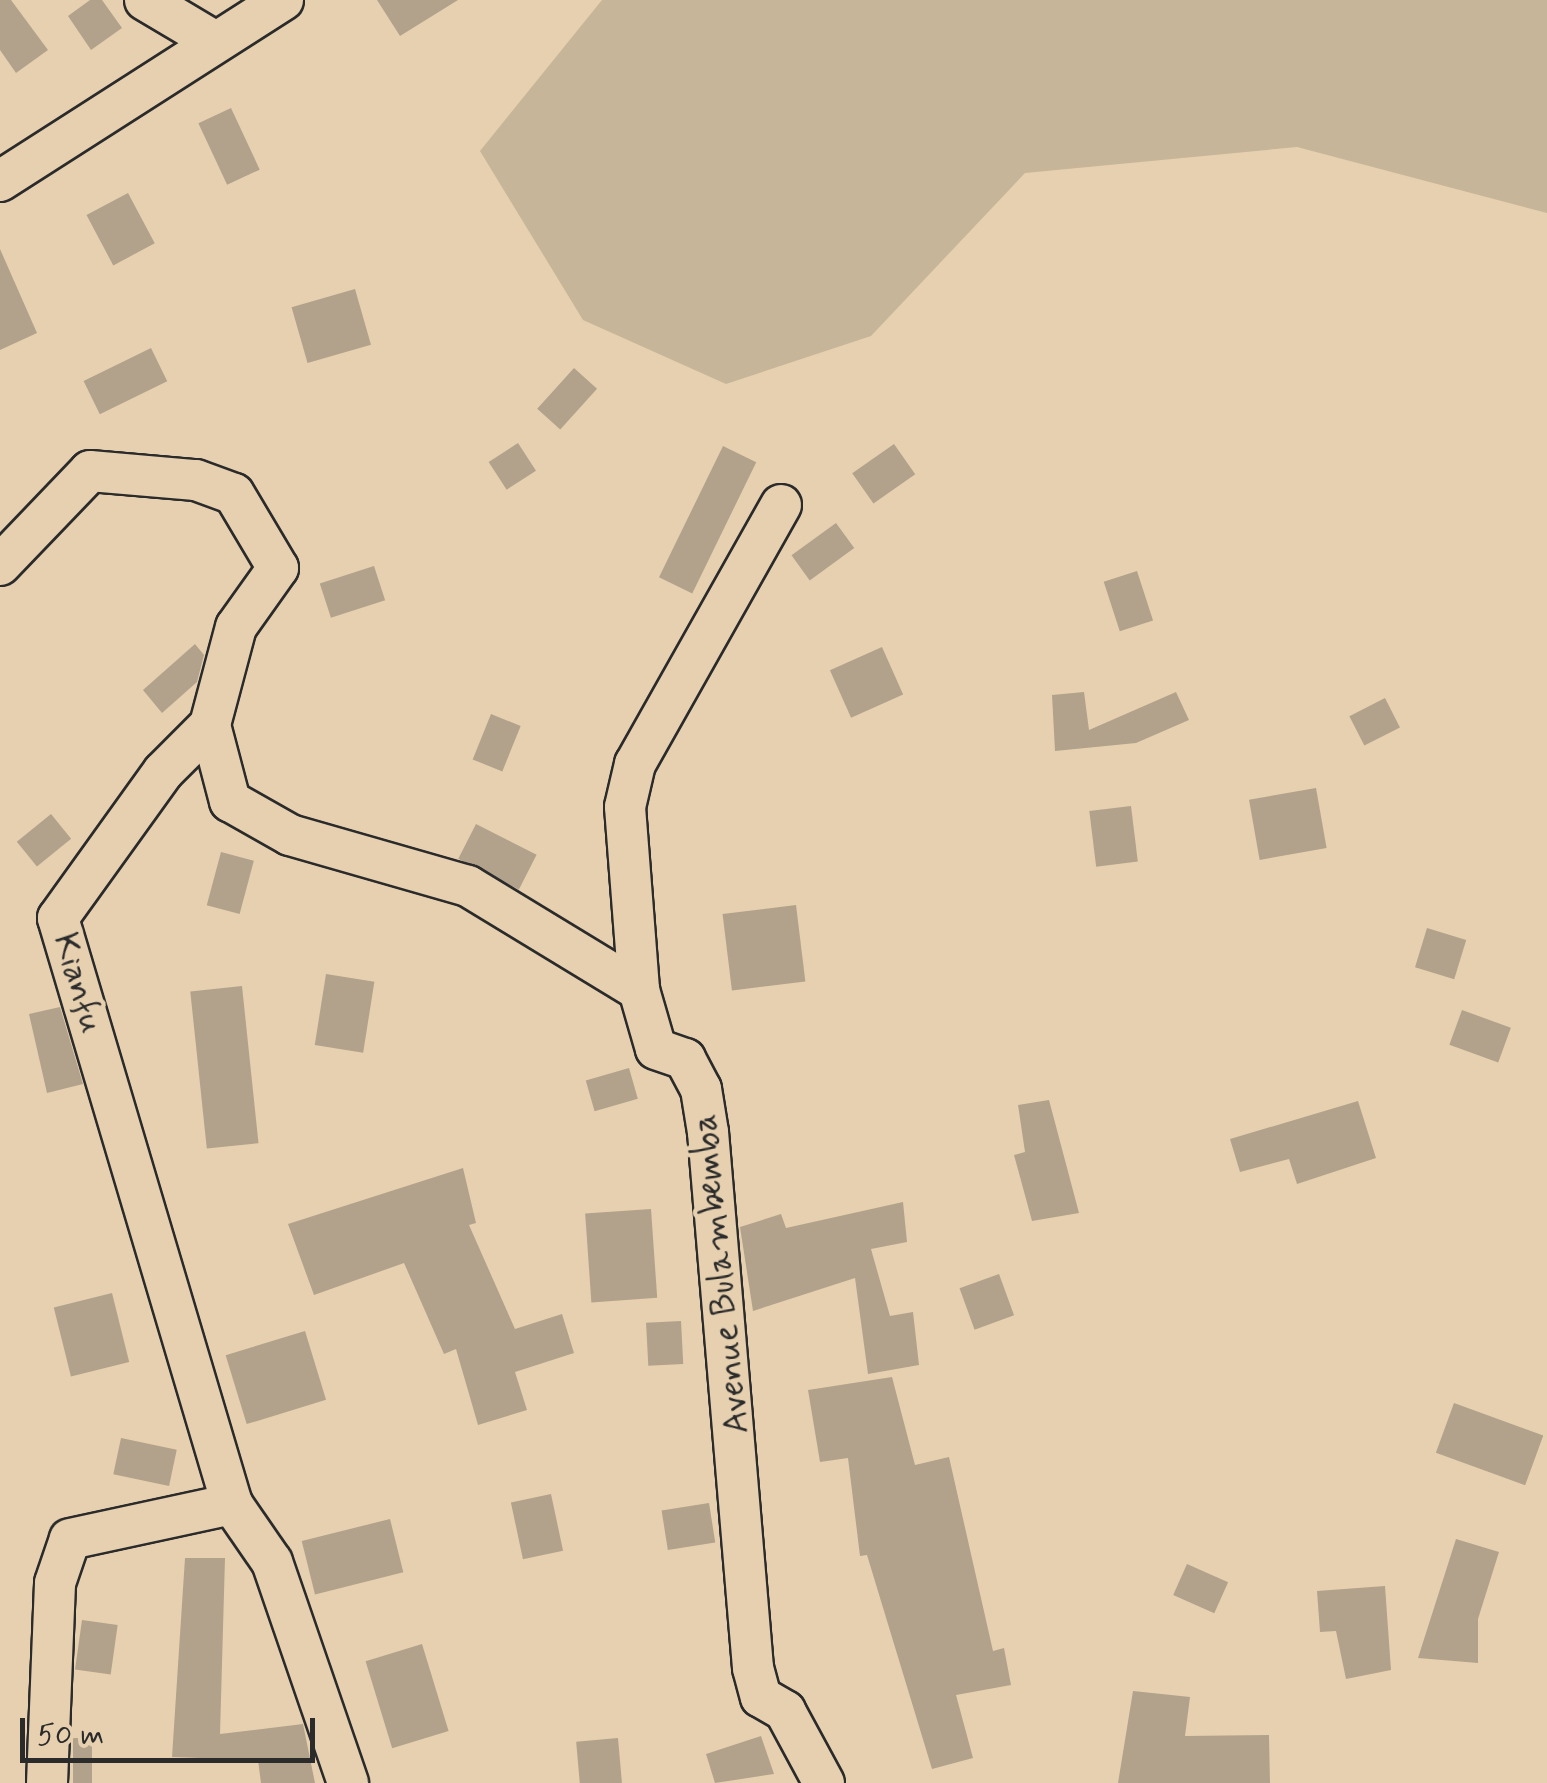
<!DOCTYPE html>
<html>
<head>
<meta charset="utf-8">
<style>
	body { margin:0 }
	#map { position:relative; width:1547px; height:1783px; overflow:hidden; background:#e6d0af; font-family:Mynerve,sans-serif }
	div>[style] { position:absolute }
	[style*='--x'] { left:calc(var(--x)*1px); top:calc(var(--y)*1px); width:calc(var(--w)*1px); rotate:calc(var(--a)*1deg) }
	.green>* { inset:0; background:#c7b599 }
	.building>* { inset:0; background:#b2a28b; transform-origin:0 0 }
	.roads { filter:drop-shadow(2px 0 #2b2b2b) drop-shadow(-2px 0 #2b2b2b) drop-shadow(0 2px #2b2b2b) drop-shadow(0 -2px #2b2b2b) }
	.minor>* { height:40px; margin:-20px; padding:0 20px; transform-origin:20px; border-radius:20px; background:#e6d0af }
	span { translate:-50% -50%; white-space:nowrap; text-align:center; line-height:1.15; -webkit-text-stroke:9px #e6d0af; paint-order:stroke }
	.street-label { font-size:35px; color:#2b2b2b }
	.scale { position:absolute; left:20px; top:1718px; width:295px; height:45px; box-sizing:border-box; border:5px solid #2b2b2b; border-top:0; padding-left:12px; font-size:30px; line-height:35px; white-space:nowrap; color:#2b2b2b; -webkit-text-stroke:8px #e6d0af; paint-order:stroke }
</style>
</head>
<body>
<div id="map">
	<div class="green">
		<div style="clip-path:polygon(602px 0,1547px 0,1547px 213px,1297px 147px,1025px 173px,871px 336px,726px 384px,583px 320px,480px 151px)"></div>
	</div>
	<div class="building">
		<div style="clip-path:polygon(0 0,11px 0,48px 50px,16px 73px,0 50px)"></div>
		<div style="clip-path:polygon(90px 0,102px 0,122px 28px,91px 50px,68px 16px)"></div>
		<div style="clip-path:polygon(377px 0,458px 0,400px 36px)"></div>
		<div style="left:231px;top:108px;width:68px;height:36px;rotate:65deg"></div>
		<div style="left:128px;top:193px;width:57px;height:47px;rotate:62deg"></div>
		<div style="clip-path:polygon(0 249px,37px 333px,0 350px)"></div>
		<div style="left:355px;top:289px;width:58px;height:66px;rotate:74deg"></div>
		<div style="left:151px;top:348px;width:37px;height:75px;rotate:64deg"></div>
		<div style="left:574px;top:368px;width:31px;height:55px;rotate:42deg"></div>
		<div style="left:518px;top:443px;width:33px;height:35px;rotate:57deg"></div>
		<div style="left:894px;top:444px;width:37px;height:51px;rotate:55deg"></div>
		<div style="left:723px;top:446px;width:37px;height:146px;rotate:26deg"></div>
		<div style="left:836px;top:523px;width:31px;height:55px;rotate:54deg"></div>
		<div style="left:374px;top:566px;width:36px;height:57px;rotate:72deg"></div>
		<div style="left:1137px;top:571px;width:52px;height:35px;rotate:72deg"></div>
		<div style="clip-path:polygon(195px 644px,204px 655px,197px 682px,162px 713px,143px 690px)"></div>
		<div style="left:882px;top:647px;width:52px;height:57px;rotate:66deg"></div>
		<div style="clip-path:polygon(1084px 692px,1089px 730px,1176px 692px,1189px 720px,1136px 743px,1055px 751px,1052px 695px)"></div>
		<div style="left:1385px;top:698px;width:33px;height:40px;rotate:63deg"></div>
		<div style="left:491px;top:714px;width:32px;height:49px;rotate:22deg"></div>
		<div style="left:1316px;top:788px;width:61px;height:68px;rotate:80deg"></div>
		<div style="left:1131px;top:806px;width:56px;height:42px;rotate:83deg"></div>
		<div style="left:51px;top:814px;width:32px;height:44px;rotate:51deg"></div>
		<div style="left:476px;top:824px;width:68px;height:39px;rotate:27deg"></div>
		<div style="left:221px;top:852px;width:34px;height:55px;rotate:15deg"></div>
		<div style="left:796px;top:905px;width:77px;height:74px;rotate:83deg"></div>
		<div style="left:1427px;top:928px;width:41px;height:41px;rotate:17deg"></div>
		<div style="left:326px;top:974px;width:49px;height:72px;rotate:9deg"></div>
		<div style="left:242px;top:986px;width:158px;height:52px;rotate:84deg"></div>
		<div style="clip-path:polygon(60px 1007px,83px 1084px,47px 1093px,29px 1014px)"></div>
		<div style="left:1462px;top:1010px;width:52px;height:37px;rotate:20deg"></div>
		<div style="left:629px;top:1068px;width:32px;height:45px;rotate:74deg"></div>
		<div style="clip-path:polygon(1049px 1100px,1079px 1213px,1032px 1221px,1014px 1155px,1025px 1152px,1018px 1105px)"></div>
		<div style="clip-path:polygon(1358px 1101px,1376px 1158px,1297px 1184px,1289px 1159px,1240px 1172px,1230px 1139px)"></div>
		<div style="clip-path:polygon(463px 1168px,476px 1223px,469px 1225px,515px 1329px,562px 1314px,574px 1353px,515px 1372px,527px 1410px,478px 1425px,456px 1349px,444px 1354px,404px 1263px,314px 1295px,288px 1224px)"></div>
		<div style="clip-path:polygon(903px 1202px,907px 1242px,871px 1249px,890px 1316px,913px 1312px,919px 1365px,868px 1374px,855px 1278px,753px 1311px,740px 1227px,781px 1214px,786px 1228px)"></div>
		<div style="left:651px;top:1209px;width:89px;height:66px;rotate:86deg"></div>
		<div style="left:999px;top:1274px;width:44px;height:42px;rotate:70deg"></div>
		<div style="left:112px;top:1293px;width:71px;height:60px;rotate:76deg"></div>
		<div style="left:681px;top:1321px;width:43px;height:35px;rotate:87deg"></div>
		<div style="left:305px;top:1331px;width:72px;height:83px;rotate:73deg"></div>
		<div style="clip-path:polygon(892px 1377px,915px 1465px,949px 1457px,993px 1651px,1004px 1648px,1011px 1685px,956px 1695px,973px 1758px,932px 1769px,867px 1555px,860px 1556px,848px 1458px,820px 1462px,808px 1390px)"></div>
		<div style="left:1454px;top:1403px;width:95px;height:53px;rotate:20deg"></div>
		<div style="left:121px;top:1438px;width:57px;height:37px;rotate:12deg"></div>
		<div style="left:551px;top:1494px;width:58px;height:41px;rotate:78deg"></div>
		<div style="left:709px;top:1503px;width:40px;height:48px;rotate:81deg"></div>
		<div style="left:390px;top:1519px;width:55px;height:91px;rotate:76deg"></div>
		<div style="clip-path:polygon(1456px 1539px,1499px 1552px,1478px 1619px,1478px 1663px,1418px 1658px)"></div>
		<div style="clip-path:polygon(185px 1558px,225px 1558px,220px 1734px,303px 1724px,315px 1783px,261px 1783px,258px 1760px,172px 1757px)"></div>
		<div style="left:1187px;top:1564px;width:45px;height:34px;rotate:24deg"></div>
		<div style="clip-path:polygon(1385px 1586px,1391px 1670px,1346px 1679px,1336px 1631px,1320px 1632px,1317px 1591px)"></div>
		<div style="left:82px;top:1620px;width:36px;height:50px;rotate:8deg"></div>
		<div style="left:422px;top:1644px;width:91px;height:59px;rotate:73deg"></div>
		<div style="clip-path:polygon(1133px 1691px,1190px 1697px,1185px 1736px,1269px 1735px,1270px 1783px,1118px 1783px)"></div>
		<div style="clip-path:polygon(761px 1736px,774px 1774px,715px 1783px,706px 1754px)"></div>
		<div style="left:73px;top:1738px;width:19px;height:45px"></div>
		<div style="left:618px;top:1738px;width:45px;height:42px;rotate:85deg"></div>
	</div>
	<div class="roads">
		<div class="minor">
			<div style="--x:145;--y:0;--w:78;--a:30.8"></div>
			<div style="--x:0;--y:181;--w:336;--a:-32.6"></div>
			<div style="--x:781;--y:505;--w:297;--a:119.4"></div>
			<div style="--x:635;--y:764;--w:44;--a:103.1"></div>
			<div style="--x:625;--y:807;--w:184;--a:85.6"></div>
			<div style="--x:639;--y:990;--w:61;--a:73.9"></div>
			<div style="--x:656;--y:1049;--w:31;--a:19"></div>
			<div style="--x:685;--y:1059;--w:34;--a:62"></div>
			<div style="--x:701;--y:1089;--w:44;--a:80.8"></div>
			<div style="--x:708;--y:1132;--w:538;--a:85.2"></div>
			<div style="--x:753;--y:1668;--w:30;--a:75"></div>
			<div style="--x:761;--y:1697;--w:28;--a:30"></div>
			<div style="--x:785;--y:1711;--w:82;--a:61.6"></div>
			<div style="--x:0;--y:565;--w:130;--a:-46.2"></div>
			<div style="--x:90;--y:471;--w:106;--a:4.9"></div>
			<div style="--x:196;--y:480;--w:40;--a:20.2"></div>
			<div style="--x:234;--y:494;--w:86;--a:59.3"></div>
			<div style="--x:278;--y:568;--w:72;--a:125.4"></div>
			<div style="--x:236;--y:627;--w:101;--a:104.9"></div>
			<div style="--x:210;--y:725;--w:66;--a:135"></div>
			<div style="--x:163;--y:772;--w:180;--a:125.7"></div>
			<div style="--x:58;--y:918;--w:611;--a:73.46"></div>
			<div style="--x:232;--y:1504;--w:70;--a:55.4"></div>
			<div style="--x:272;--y:1562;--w:234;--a:71"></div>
			<div style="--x:210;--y:725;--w:79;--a:75.3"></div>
			<div style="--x:230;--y:801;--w:69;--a:29.5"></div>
			<div style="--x:290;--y:835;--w:185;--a:16"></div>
			<div style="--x:468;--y:886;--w:200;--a:31.3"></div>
			<div style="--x:47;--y:1783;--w:200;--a:-87.7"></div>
			<div style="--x:55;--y:1583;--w:46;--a:-71.2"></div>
			<div style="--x:70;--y:1539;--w:166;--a:-12.2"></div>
		</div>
	</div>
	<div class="street-label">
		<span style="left:78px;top:983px;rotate:73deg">Kianfu</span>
		<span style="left:721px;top:1274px;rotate:-96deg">Avenue Bulambemba</span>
	</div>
	<div class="scale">50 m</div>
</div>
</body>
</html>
